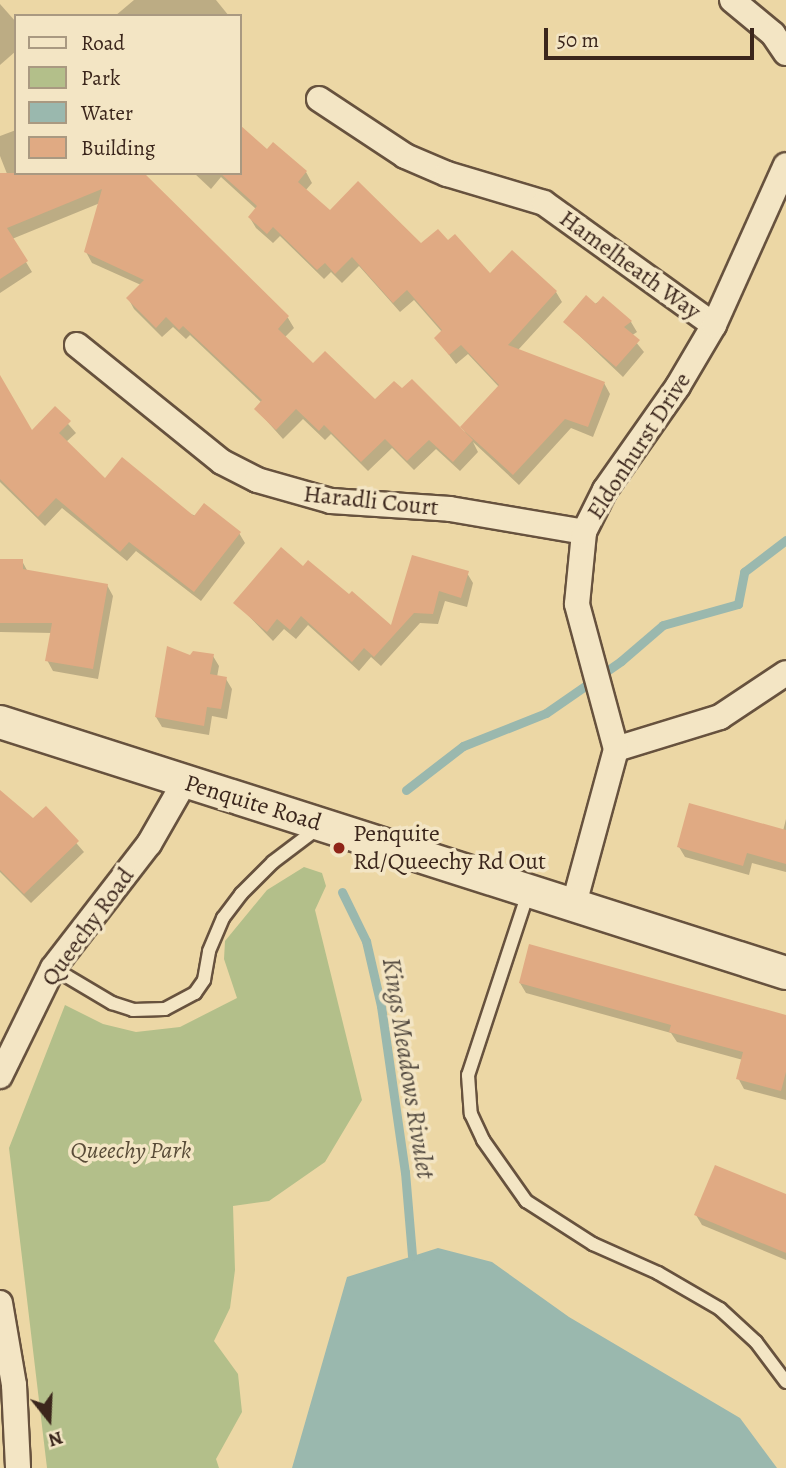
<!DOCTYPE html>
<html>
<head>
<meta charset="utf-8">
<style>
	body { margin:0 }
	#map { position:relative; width:786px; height:1468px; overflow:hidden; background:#ecd7a5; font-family:Alegreya,serif }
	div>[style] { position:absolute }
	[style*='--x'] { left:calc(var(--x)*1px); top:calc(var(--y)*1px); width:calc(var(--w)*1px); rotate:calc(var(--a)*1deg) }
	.green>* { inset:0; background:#b3bf8a }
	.water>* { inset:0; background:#9ab8ae }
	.shadow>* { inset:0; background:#0003 }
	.stream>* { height:9px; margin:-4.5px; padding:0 4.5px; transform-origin:4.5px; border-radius:4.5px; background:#9ab8ae }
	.building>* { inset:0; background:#e0aa83 }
	.roads { filter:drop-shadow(2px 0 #67523e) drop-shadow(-2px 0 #67523e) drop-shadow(0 2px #67523e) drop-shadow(0 -2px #67523e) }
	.service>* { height:12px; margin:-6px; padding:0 6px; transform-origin:6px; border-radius:6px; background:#f3e5c4 }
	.minor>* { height:24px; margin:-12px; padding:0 12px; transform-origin:12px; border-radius:12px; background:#f3e5c4 }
	.tertiary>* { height:32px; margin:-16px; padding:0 16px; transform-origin:16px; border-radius:16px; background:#f3e5c4 }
	.dots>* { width:19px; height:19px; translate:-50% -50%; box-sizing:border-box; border:4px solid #f3e5c4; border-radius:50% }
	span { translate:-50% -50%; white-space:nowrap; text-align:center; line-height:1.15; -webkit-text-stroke:7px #f3e5c4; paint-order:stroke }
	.street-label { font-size:24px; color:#3b261c }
	.poi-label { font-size:24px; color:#3b261c }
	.left { translate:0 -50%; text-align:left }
	.park-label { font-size:24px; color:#594c38; font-style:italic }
	.water-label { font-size:26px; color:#534a40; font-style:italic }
	.legend { position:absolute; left:14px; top:14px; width:228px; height:161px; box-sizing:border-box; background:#f3e5c4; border:2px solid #a99981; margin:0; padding:9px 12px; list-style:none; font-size:21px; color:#3b261c }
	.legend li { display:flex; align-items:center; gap:14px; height:35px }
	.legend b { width:35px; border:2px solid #a99981 }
	.north { position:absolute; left:14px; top:1384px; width:70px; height:70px; -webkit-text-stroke:5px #f3e5c4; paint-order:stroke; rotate:162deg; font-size:19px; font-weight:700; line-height:28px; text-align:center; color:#3b261c }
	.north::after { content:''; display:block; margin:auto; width:24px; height:32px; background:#3b261c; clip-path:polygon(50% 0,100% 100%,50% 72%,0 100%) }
	.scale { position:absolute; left:544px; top:28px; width:210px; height:32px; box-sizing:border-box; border:4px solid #3b261c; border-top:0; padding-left:9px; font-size:21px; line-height:24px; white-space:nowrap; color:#3b261c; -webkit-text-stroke:5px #f3e5c4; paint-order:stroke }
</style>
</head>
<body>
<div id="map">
	<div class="green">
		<div style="clip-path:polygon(304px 867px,322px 873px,326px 886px,315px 910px,362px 1100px,325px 1162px,269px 1201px,233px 1206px,235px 1270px,230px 1308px,214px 1341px,238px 1374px,242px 1412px,216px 1459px,219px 1468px,47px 1468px,9px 1148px,65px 1005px,103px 1024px,136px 1032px,180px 1027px,237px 998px,224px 959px,225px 941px,267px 890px)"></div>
	</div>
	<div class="water">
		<div style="clip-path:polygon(438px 1248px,492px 1262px,569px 1317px,740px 1418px,777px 1468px,292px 1468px,347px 1277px)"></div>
	</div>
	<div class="shadow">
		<div style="clip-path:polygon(134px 0,216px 0,229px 16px,115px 16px)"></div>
		<div style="clip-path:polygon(0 4px,16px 22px,16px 51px,0 65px)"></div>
		<div style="clip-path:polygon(240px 127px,267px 151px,306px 172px,312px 183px,305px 191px,330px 213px,421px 245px,448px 243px,490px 276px,556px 292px,562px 302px,518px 350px,604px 383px,610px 394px,593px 437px,571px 428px,519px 485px,473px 442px,478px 452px,460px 471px,436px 449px,414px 470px,392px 448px,368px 471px,331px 434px,325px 440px,303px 419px,283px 439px,256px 409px,262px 403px,190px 335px,186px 339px,173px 327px,162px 337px,134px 309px,128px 298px,141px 285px,92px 263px,86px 252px,100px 203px,12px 239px,32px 272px,0 293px,0 197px,13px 189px,0 156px,0 136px,16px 130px,16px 173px,131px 173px,288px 318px,294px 328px,284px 338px,313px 365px,375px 401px,466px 434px,462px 427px,499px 387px,468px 354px,456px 364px,436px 338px,442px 332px,414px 300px,400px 312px,359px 266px,342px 283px,331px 272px,324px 279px,280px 236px,273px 243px,256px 228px,250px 218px,257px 210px,221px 177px,211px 189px,194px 173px,240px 173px)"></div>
		<div style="clip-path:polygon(603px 299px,631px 322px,637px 332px,631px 336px,644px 352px,623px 377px,565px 322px)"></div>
		<div style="clip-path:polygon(0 379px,32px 433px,55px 409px,76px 433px,66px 442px,105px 480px,239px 533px,245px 543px,201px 601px,136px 551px,127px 561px,62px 508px,45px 526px,0 482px)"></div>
		<div style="clip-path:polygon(413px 557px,467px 573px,473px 583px,467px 607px,445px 601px,438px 624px,420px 623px,381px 666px,371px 657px,359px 671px,308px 625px,296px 639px,284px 629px,273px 641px,236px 603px,303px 569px,392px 629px)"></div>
		<div style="clip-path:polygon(0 561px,22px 561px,28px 572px,107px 585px,113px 596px,98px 679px,53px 671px,47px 660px,52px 633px,0 632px)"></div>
		<div style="clip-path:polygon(213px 656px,219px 666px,217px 677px,226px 679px,232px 689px,227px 719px,212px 716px,209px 735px,162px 727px,156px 717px,190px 657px)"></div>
		<div style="clip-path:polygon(0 792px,33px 821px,46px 808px,84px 852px,31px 903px,0 872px)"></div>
		<div style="clip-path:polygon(786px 819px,786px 872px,752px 863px,749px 875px,685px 857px,679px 847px,783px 831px)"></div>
		<div style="clip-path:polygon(520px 983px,786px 1017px,786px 1100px,744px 1089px,738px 1078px,743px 1060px,677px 1042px,671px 1033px,526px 993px)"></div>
		<div style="clip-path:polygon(786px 1196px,786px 1260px,702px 1225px,696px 1215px)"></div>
	</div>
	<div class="stream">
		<div style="--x:406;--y:790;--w:72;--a:-37.7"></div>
		<div style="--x:463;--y:746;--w:89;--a:-21.7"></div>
		<div style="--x:546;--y:713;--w:91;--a:-34.7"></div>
		<div style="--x:621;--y:661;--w:55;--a:-40.6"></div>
		<div style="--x:663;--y:625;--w:78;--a:-15.6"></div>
		<div style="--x:738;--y:604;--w:33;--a:-79"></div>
		<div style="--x:744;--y:572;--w:53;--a:-37.3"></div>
		<div style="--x:342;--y:892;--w:55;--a:63.9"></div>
		<div style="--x:366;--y:941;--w:67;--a:77"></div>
		<div style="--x:381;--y:1006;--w:168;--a:81.8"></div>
		<div style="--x:405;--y:1172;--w:84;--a:85.2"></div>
	</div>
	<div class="building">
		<div style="clip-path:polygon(240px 125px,267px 149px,273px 142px,307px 171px,298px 182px,330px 210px,358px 181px,421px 243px,438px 229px,448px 240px,455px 234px,490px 273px,512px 250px,557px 291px,508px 345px,605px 382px,588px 427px,565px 419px,513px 475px,460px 427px,499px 385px,461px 345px,449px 355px,434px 338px,442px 330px,407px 290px,393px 303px,352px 257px,335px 274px,325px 263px,317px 270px,273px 227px,267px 234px,248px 217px,257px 206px,220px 173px,240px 173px)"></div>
		<div style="clip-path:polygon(0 173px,144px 173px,289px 316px,278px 329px,313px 363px,325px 351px,375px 399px,394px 381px,402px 388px,412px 379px,473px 440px,453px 462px,429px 440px,407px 461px,385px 439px,361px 462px,324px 425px,319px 431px,296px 409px,276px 430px,254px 409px,262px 400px,183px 326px,179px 330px,166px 317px,156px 328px,126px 298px,144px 280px,84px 252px,102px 189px,7px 228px,28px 261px,0 279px)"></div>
		<div style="clip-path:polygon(586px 295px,596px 304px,603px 296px,632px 321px,624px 327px,640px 340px,616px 367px,563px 322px)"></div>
		<div style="clip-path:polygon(0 375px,32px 430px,55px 406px,71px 421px,59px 433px,105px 478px,122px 457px,194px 516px,204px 503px,241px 532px,194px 592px,129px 542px,120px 552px,56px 498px,38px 517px,0 479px)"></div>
		<div style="clip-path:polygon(281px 547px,303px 566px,308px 560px,349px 594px,352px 591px,391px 625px,412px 555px,469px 571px,461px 598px,439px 591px,433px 614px,414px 613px,374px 657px,364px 648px,352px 662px,301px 616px,290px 630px,277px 619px,267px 632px,233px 603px)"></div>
		<div style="clip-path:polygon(0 559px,23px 559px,23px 569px,108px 584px,93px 669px,45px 661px,52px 623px,0 623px)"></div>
		<div style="clip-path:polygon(167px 646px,190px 655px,193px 651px,214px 654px,210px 674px,227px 677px,221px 709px,207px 707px,204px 726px,155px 717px)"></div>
		<div style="clip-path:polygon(0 790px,33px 818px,46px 806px,79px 841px,24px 894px,0 870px)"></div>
		<div style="clip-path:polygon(689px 803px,786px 830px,786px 864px,747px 853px,743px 866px,677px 847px)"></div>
		<div style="clip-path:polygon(529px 944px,786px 1015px,786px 1072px,781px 1091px,736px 1079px,743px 1052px,669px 1032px,671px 1025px,519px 983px)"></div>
		<div style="clip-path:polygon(715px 1165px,786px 1194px,786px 1253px,694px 1215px)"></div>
	</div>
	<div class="roads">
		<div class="service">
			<div style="--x:529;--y:890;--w:195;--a:108.2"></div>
			<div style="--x:468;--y:1075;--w:39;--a:86"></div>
			<div style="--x:471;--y:1114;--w:29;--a:65"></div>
			<div style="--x:483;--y:1140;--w:75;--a:54.8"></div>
			<div style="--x:526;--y:1201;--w:80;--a:32.7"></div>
			<div style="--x:593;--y:1244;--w:71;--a:24"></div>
			<div style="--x:658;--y:1273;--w:72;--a:30.1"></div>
			<div style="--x:720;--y:1309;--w:49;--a:42.5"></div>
			<div style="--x:756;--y:1342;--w:50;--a:53.1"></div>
			<div style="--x:53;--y:968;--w:69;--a:30.7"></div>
			<div style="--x:112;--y:1003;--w:22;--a:18"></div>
			<div style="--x:133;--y:1010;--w:32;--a:-2"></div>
			<div style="--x:165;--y:1009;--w:34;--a:-28"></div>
			<div style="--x:195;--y:993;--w:16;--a:-55"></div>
			<div style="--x:204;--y:980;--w:29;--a:-80"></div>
			<div style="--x:209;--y:951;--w:36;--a:-67"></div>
			<div style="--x:223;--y:918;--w:30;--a:-53"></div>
			<div style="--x:241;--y:894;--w:45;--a:-45"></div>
			<div style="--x:273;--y:862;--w:56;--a:-37.1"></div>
		</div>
		<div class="minor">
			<div style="--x:732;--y:0;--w:53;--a:39.7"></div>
			<div style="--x:773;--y:34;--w:23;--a:56"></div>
			<div style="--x:319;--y:99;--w:103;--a:33.5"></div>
			<div style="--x:405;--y:156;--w:46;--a:23.2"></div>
			<div style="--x:447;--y:174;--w:101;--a:16.6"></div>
			<div style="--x:544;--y:203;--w:209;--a:35.7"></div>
			<div style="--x:77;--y:345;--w:186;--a:38.9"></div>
			<div style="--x:222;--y:462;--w:39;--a:27"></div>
			<div style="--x:257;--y:480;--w:77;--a:15.8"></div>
			<div style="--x:331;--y:501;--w:119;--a:3.8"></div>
			<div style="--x:450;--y:509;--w:136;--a:9.7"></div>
			<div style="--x:616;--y:749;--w:109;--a:-17.1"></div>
			<div style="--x:720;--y:717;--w:79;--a:-33.7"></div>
			<div style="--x:574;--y:904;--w:161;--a:-74.8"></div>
			<div style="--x:616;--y:749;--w:150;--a:-105.1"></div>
			<div style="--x:577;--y:604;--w:72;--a:-84.4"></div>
			<div style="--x:584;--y:532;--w:47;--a:-63.4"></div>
			<div style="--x:605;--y:490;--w:127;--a:-54.9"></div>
			<div style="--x:678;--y:386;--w:71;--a:-59.5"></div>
			<div style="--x:714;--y:325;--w:175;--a:-65.8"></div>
			<div style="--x:0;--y:1076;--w:120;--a:-63.9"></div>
			<div style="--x:53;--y:968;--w:157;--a:-52.3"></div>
			<div style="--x:149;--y:844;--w:70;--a:-60.2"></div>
			<div style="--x:0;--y:1303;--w:83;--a:80.3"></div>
			<div style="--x:14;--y:1385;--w:83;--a:87.2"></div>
		</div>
		<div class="tertiary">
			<div style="--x:0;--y:722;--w:825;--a:17.71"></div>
		</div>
	</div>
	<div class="dots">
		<div style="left:339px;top:848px;background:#8f2418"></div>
	</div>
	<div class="street-label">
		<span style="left:630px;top:265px;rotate:36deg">Hamelheath Way</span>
		<span style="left:639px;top:446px;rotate:-57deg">Eldonhurst Drive</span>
		<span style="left:371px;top:501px;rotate:6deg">Haradli Court</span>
		<span style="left:253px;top:803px;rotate:17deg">Penquite Road</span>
		<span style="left:88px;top:927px;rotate:-54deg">Queechy Road</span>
	</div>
	<div class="poi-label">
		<span class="left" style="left:353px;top:848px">Penquite<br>Rd/Queechy Rd Out</span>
	</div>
	<div class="park-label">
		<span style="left:131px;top:1151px">Queechy Park</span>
	</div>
	<div class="water-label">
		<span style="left:408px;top:1068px;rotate:81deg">Kings Meadows Rivulet</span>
	</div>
	<ul class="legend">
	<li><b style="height:9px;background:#f3e5c4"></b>Road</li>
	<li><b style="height:19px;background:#b3bf8a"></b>Park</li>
	<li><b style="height:19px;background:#9ab8ae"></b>Water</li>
	<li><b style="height:19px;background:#e0aa83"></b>Building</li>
	</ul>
	<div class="north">N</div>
	<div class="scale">50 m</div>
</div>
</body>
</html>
